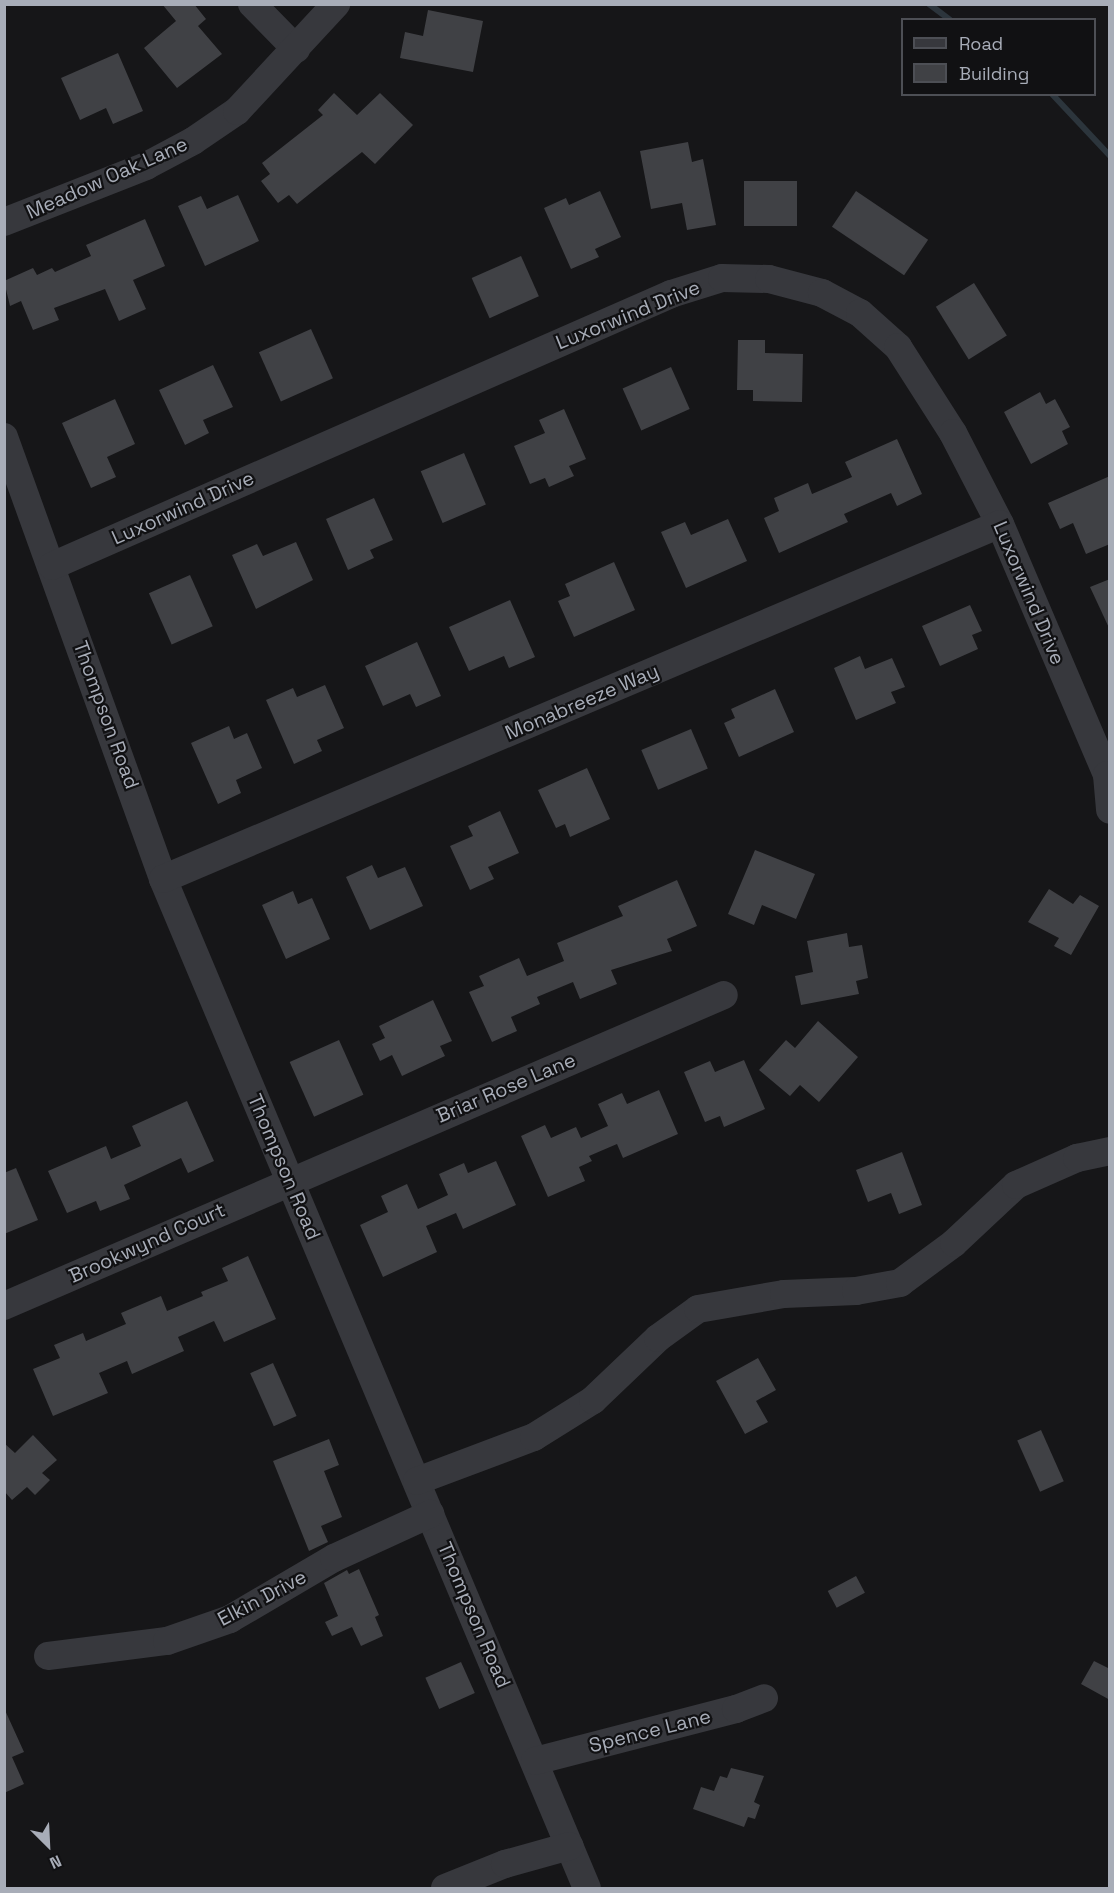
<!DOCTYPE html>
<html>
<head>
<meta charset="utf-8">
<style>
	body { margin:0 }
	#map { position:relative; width:1114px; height:1893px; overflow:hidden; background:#161618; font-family:"Space Grotesk",sans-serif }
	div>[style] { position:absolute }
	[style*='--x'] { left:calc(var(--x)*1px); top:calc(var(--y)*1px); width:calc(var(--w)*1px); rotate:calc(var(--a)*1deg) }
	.stream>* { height:6px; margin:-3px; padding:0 3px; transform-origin:3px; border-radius:3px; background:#2c353c }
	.building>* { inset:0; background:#404145; transform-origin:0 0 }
	.minor>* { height:28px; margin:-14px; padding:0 14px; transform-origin:14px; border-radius:14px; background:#37383d }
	span { translate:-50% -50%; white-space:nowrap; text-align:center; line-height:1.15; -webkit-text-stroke:4.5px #111113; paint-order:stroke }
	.street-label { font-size:20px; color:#a8adb8 }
	.frame { position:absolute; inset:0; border:6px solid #a8adb8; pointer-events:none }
	.legend { position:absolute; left:901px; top:18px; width:195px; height:78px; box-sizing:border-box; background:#111113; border:2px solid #4d4f55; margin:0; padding:8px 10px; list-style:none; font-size:18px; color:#a8adb8 }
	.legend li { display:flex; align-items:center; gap:12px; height:30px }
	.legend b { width:30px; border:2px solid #4d4f55 }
	.north { position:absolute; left:18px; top:1815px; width:60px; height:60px; -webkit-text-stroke:4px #111113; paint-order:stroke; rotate:156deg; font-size:16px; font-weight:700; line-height:24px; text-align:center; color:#a8adb8 }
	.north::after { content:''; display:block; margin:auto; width:21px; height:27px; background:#a8adb8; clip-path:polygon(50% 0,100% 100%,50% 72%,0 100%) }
</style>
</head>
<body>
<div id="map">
	<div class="stream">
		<div style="--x:929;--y:4;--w:26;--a:37"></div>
		<div style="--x:1052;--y:94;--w:85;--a:46.9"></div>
	</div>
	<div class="building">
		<div style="clip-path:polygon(162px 4px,194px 4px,206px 19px,198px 26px,222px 54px,177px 88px,144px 48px,176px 21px)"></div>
		<div style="clip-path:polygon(428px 10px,483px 21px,473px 72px,400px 58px,405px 32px,423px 36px)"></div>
		<div style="clip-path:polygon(118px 53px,143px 111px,113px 124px,106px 108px,80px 120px,61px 78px)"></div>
		<div style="clip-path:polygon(334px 93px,357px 115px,380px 93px,413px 125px,375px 164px,362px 152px,297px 204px,289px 195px,278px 203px,261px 181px,270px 174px,262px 163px,323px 115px,318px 110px)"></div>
		<div style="clip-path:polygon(688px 142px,692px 162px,703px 159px,716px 225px,687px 230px,682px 203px,651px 209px,640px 151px)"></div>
		<div style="left:744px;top:181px;width:53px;height:45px"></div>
		<div style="clip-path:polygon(600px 191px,621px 237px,595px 249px,599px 257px,571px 269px,544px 208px,566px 198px,569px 205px)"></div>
		<div style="left:856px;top:191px;width:87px;height:43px;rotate:34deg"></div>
		<div style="clip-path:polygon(238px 195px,259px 241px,205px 266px,178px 206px,201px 196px,207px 209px)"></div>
		<div style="clip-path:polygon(145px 219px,165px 266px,133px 280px,146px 309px,119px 321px,105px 289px,54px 308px,59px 320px,33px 330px,21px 301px,10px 306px,4px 281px,33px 268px,37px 275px,52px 268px,55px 272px,91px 256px,86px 245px)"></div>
		<div style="left:521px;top:256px;width:44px;height:54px;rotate:66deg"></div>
		<div style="left:974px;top:283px;width:62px;height:45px;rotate:58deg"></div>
		<div style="left:311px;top:329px;width:54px;height:57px;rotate:66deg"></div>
		<div style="clip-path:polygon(738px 340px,765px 340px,765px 353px,803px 354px,802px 402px,753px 401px,753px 390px,737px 390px)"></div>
		<div style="clip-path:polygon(213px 365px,233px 407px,203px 420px,209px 433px,185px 445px,159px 390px)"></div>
		<div style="left:671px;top:367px;width:46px;height:53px;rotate:66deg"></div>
		<div style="clip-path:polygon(1040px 392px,1046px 404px,1055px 399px,1070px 427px,1062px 431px,1068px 444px,1031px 464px,1004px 412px)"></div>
		<div style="clip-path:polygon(115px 399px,135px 444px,107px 457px,116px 477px,91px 488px,62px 423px)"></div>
		<div style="clip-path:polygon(564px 409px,586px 459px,569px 466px,574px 476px,549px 487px,545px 478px,530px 484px,514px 446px,545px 433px,539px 420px)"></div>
		<div style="clip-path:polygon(897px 439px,922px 494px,897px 506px,891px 493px,844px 514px,848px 522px,779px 553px,764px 518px,779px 511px,774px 498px,808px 483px,812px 494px,852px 477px,845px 462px)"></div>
		<div style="left:464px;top:453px;width:56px;height:47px;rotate:67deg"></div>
		<div style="clip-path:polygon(1110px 476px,1110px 544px,1086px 554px,1073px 523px,1060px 529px,1048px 503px)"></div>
		<div style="clip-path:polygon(374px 498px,393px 540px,370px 550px,374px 558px,348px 570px,326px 519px)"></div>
		<div style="clip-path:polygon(728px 519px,747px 561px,686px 588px,661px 532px,685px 522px,691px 535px)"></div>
		<div style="clip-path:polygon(296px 542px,313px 580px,256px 609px,232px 555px,257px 544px,263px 556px)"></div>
		<div style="clip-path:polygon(614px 562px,635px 610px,574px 637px,558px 601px,570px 596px,565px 584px)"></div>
		<div style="left:190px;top:575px;width:56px;height:45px;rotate:66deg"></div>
		<div style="clip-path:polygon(1110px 579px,1110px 630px,1090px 587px)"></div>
		<div style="clip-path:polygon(510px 600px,535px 657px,509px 668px,504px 656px,469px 671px,449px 627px)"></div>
		<div style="clip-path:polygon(970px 605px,982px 631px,972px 635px,978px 649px,940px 666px,922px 626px)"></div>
		<div style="clip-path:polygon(417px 642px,441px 696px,416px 707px,410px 694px,383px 706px,365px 666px)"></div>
		<div style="clip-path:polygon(860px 656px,865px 669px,892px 658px,905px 687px,891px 692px,896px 703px,856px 720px,834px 668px)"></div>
		<div style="clip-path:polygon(325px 685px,344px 728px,317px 740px,322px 751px,294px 764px,266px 700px,293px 688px,297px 697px)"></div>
		<div style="clip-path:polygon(775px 689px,794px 732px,739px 757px,724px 723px,735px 718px,731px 709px)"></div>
		<div style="clip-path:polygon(229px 726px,234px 739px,247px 733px,262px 768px,236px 780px,241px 793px,218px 804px,191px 743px)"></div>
		<div style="left:691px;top:729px;width:43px;height:54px;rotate:67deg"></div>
		<div style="clip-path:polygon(587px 768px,610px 819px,570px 837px,565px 824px,556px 828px,538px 790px)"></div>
		<div style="clip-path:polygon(500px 811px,519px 853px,488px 867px,494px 879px,470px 890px,450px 846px,473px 836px,468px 826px)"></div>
		<div style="clip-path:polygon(755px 850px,815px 874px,796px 919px,762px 905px,754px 925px,728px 914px)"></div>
		<div style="clip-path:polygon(372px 865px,378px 878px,405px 867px,423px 906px,370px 930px,346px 877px)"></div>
		<div style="clip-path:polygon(677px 880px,697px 926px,667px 939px,672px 951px,611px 970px,617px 984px,580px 999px,573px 982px,537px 997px,540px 1004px,511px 1017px,517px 1031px,492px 1042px,469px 992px,484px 986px,479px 976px,519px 958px,527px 976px,564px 961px,557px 943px,623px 916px,618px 906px)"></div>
		<div style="clip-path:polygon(1049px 889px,1073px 904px,1080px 895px,1099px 906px,1071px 955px,1054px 946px,1059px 938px,1028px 922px)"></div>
		<div style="clip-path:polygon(293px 891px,298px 904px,312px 898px,330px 939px,286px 959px,262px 905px)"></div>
		<div style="clip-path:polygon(847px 933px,849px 947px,862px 945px,868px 978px,856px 981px,859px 994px,801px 1005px,795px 976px,813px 972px,807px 941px)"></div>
		<div style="clip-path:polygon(433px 1000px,452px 1041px,440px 1046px,445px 1056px,402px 1076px,392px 1055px,380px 1061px,372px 1044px,385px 1038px,379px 1026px)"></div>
		<div style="clip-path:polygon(818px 1021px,858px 1057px,819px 1102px,800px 1085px,790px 1096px,759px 1070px,786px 1040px,795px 1048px)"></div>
		<div style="left:339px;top:1040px;width:60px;height:54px;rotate:66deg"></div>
		<div style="clip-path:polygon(744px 1060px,765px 1109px,724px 1127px,720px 1116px,705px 1122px,684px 1072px,710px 1061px,715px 1072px)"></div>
		<div style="clip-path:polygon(659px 1090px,678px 1134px,623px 1158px,617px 1144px,589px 1156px,592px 1161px,579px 1167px,585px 1181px,548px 1197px,521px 1136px,545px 1125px,551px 1138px,576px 1127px,581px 1138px,608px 1126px,598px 1104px,622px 1093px,627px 1104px)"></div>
		<div style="clip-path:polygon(187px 1101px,214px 1161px,188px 1173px,181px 1158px,124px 1185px,130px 1199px,100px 1211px,96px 1201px,67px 1213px,48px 1171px,106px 1146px,111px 1159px,141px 1146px,132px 1126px)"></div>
		<div style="clip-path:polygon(902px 1152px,922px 1205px,899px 1214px,891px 1193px,868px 1202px,856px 1170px)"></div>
		<div style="clip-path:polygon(496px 1161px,516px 1205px,463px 1229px,456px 1213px,426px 1226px,437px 1252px,383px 1277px,360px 1225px,388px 1212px,381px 1196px,407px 1184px,418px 1209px,448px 1195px,439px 1174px,464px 1163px,468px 1173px)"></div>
		<div style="clip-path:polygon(16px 1168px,38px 1220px,4px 1234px,4px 1173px)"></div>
		<div style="clip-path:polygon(248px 1256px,276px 1319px,224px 1342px,214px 1321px,178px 1337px,184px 1351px,132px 1374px,127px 1361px,99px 1373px,108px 1393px,53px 1416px,33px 1369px,60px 1358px,54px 1345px,83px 1333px,86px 1341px,126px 1324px,121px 1313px,161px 1296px,167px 1311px,203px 1296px,201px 1292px,228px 1281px,222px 1268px)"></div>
		<div style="clip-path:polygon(758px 1358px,776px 1390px,756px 1401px,768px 1422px,745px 1434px,716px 1381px)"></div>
		<div style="left:273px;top:1363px;width:58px;height:25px;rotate:66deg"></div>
		<div style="left:1041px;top:1430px;width:56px;height:26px;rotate:66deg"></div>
		<div style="clip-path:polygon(33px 1435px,57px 1460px,42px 1473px,50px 1480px,35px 1495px,27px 1487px,12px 1500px,4px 1491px,4px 1443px,15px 1453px)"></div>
		<div style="clip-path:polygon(329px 1439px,339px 1465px,324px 1471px,342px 1517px,321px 1526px,328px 1542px,309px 1551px,273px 1461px)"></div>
		<div style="clip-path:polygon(359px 1569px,379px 1615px,375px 1617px,383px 1636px,361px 1646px,352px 1627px,332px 1636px,325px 1622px,338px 1616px,324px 1583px,347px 1570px,349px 1574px)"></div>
		<div style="left:856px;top:1576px;width:19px;height:32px;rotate:62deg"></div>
		<div style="clip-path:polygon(1094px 1661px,1110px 1669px,1110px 1700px,1081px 1684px)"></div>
		<div style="left:461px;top:1662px;width:34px;height:39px;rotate:66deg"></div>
		<div style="clip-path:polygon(4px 1708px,24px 1752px,12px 1757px,24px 1784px,4px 1793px)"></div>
		<div style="clip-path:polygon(731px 1768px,764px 1776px,754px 1802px,760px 1805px,755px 1819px,748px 1817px,744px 1827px,693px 1809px,701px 1787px,714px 1791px,720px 1776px,727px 1778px)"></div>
	</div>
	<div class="minor">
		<div style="--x:252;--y:4;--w:63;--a:45.6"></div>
		<div style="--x:4;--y:222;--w:153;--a:-21.5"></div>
		<div style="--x:146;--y:166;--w:53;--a:-28"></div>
		<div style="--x:193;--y:141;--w:53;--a:-34.3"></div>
		<div style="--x:237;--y:111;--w:146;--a:-47.2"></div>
		<div style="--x:4;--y:437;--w:470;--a:70.2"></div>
		<div style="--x:163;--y:879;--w:1094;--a:67.21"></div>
		<div style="--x:52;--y:566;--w:676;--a:-23.72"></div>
		<div style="--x:671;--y:294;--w:53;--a:-17.4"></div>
		<div style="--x:722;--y:278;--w:47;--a:1.2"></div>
		<div style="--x:769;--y:279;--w:55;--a:14.8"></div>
		<div style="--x:822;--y:293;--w:43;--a:27.8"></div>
		<div style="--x:860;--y:313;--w:51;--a:41.8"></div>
		<div style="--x:898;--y:347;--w:102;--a:57.4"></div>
		<div style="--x:953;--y:433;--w:102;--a:62.7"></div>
		<div style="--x:1000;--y:524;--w:273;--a:66.9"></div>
		<div style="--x:1107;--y:775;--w:35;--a:85"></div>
		<div style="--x:163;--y:879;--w:909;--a:-22.98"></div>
		<div style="--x:4;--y:1306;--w:784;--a:-23.36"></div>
		<div style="--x:417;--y:1481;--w:125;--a:-20.6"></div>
		<div style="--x:534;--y:1437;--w:70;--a:-32.1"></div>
		<div style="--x:593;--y:1400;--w:90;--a:-43.6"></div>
		<div style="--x:658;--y:1338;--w:49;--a:-35.9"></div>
		<div style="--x:698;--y:1309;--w:87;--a:-9.9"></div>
		<div style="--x:784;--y:1294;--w:72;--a:-2.4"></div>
		<div style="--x:856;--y:1291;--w:45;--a:-10.3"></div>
		<div style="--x:900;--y:1283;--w:67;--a:-36.5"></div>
		<div style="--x:954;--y:1243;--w:85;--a:-43.1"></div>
		<div style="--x:1016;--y:1185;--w:67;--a:-23.9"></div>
		<div style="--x:1077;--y:1158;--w:34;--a:-12"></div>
		<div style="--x:48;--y:1656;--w:120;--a:-7.2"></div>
		<div style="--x:167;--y:1641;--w:67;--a:-19.2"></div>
		<div style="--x:230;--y:1619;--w:121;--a:-30.4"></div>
		<div style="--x:334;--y:1558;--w:106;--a:-24.6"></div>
		<div style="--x:535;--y:1761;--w:208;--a:-14.5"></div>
		<div style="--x:736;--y:1709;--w:30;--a:-21"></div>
		<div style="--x:445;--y:1888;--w:65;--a:-21.8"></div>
		<div style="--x:505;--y:1864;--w:67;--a:-15.5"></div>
	</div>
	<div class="street-label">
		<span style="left:107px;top:178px;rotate:-24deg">Meadow Oak Lane</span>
		<span style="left:628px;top:315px;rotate:-22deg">Luxorwind Drive</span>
		<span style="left:183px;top:508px;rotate:-24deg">Luxorwind Drive</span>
		<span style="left:1029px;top:593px;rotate:67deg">Luxorwind Drive</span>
		<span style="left:582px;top:702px;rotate:-23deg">Monabreeze Way</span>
		<span style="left:106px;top:715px;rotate:70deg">Thompson Road</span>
		<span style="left:506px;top:1088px;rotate:-23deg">Briar Rose Lane</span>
		<span style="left:284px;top:1167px;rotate:67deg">Thompson Road</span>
		<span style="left:147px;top:1243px;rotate:-24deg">Brookwynd Court</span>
		<span style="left:262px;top:1598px;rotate:-28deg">Elkin Drive</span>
		<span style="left:474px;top:1615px;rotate:67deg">Thompson Road</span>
		<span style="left:650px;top:1731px;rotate:-14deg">Spence Lane</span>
	</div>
	<div class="frame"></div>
	<ul class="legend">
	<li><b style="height:8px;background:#37383d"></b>Road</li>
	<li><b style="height:16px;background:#404145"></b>Building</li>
	</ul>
	<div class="north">N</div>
</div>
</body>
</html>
